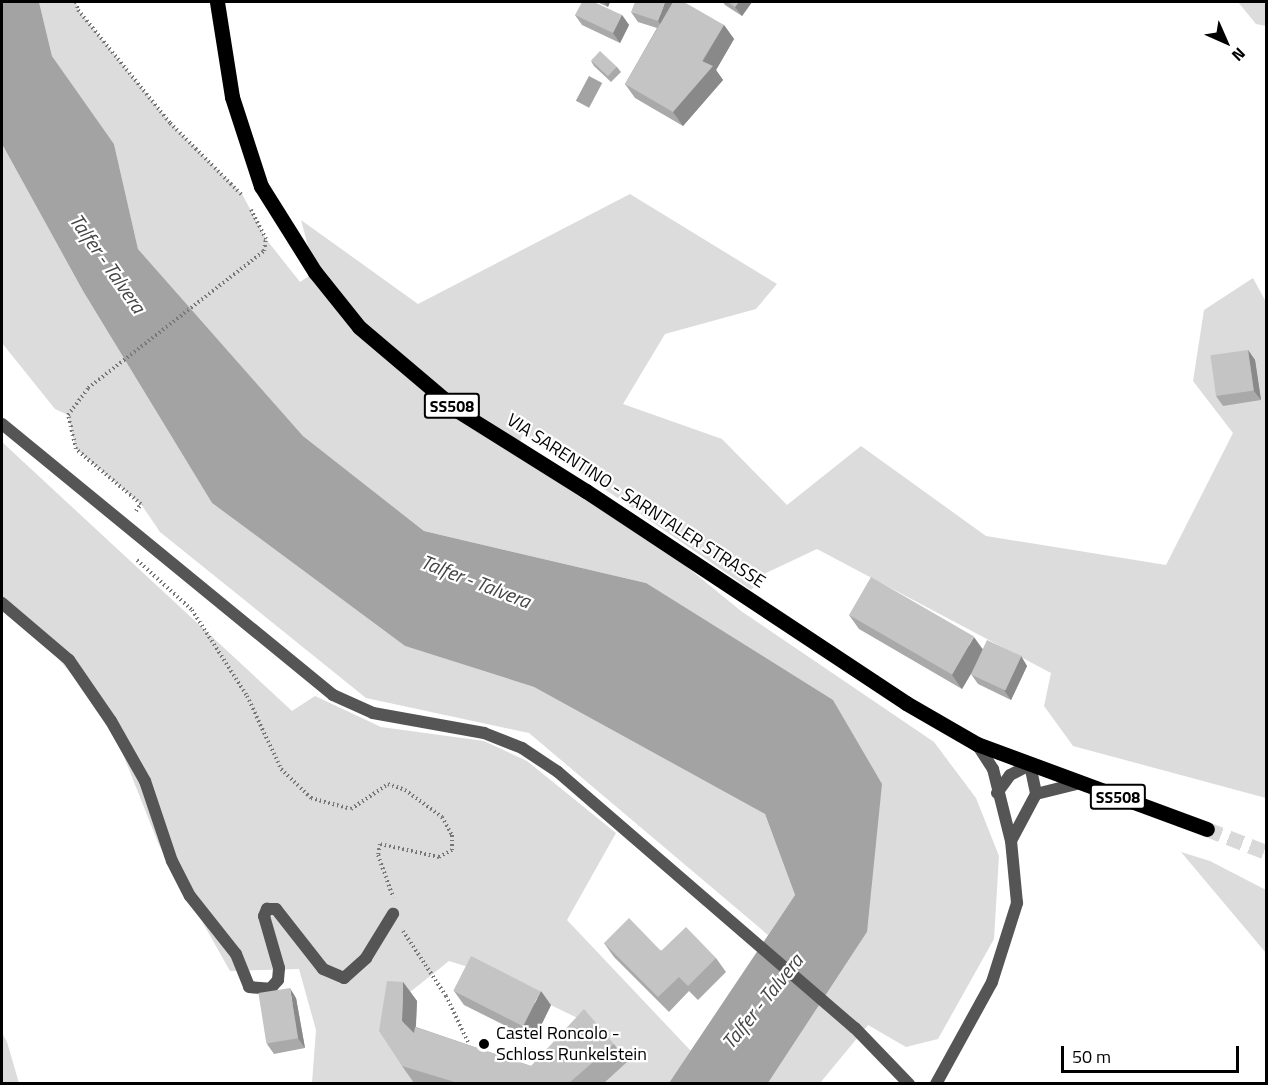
<!DOCTYPE html>
<style>
body{margin:0}
#map{position:relative;width:1268px;height:1085px;overflow:hidden;background:#fff;font-family:"Titillium Web",sans-serif}
div>[style]{position:absolute}
.green>*{inset:0;background:#dcdcdc}
.water>*{inset:0;background:#a3a3a3;transform-origin:0 0}
.primary-tunnel>*{height:15px;margin-top:-7.5px;transform-origin:0;background:repeating-linear-gradient(90deg,#d9d9d9 0 15px,transparent 0 23px)}
.path>*{height:4px;margin-top:-2px;transform-origin:0;background:repeating-linear-gradient(90deg,#777 0 1.5px,transparent 0 4.5px)}
.service>*{height:12px;margin:-6px;padding:0 6px;transform-origin:6px;border-radius:6px;background:#555}
.minor>*{height:12px;margin:-6px;padding:0 6px;transform-origin:6px;border-radius:6px;background:#555}
.primary>*{height:15px;margin:-7.5px;padding:0 7.5px;transform-origin:7.5px;border-radius:7.5px;background:#000}
.wall>*{inset:0;background:#a9a9a9}
.shaded-wall>*{inset:0;background:#898989}
.building>*{inset:0;background:#c4c4c4;transform-origin:0 0}
.dots>*{width:16px;height:16px;translate:-50% -50%;box-sizing:border-box;border:3px solid #fff;border-radius:50%}
span{translate:-50% -50%;white-space:nowrap;text-align:center;line-height:1.15;-webkit-text-stroke:4.5px #fff;paint-order:stroke}
.shield-label span{padding:2px 4px;background:#fff;border:2px solid;border-radius:4px;-webkit-text-stroke-width:0}
.shield-label{font-size:16px;color:#000;font-weight:700}
.street-label{font-size:18px;color:#000}
.poi-label{font-size:18px;color:#000}
.left{translate:0 -50%;text-align:left}
.water-label{font-size:20px;color:#444;font-style:italic}
.frame{position:absolute;inset:0;border:3px solid #000;pointer-events:none}
.north{position:absolute;left:1196px;top:12px;width:60px;height:60px;-webkit-text-stroke:4px #fff;paint-order:stroke;rotate:135deg;font-size:16px;font-weight:700;line-height:24px;text-align:center;color:#000}
.north::after{content:'';display:block;margin:auto;width:21px;height:27px;background:#000;clip-path:polygon(50% 0,100% 100%,50% 72%,0 100%)}
.scale{position:absolute;left:1061px;top:1046px;width:178px;height:27px;box-sizing:border-box;border:3px solid #000;border-top:0;padding-left:8px;font-size:18px;line-height:21px;white-space:nowrap;color:#000;-webkit-text-stroke:4px #fff;paint-order:stroke}
</style>
<div id="map">
<div class="green">
<div style="clip-path:polygon(39px 2px,76px 2px,78px 10px,170px 123px,242px 194px,266px 239px,300px 282px,315px 272px,301px 220px,418px 304px,630px 194px,777px 284px,756px 309px,665px 334px,623px 404px,722px 439px,787px 505px,861px 446px,986px 536px,1166px 565px,1233px 433px,1193px 381px,1204px 310px,1253px 278px,1266px 302px,1266px 798px,1073px 746px,1044px 706px,1051px 673px,817px 549px,766px 573px,751px 590px,523px 433px,518px 448px,632px 522px,741px 611px,934px 742px,976px 798px,999px 856px,994px 939px,938px 1039px,906px 1047px,868px 1025px,820px 1083px,768px 1083px,867px 932px,646px 583px,424px 531px,303px 436px,138px 249px,114px 144px,52px 56px)"></div>
<div style="clip-path:polygon(1238px 2px,1266px 2px,1266px 26px,1256px 24px)"></div>
<div style="clip-path:polygon(2px 144px,83px 291px,212px 503px,405px 646px,534px 687px,765px 814px,795px 895px,768px 935px,529px 733px,366px 698px,160px 532px,141px 504px,76px 449px,68px 415px,55px 409px,2px 343px)"></div>
<div style="clip-path:polygon(2px 442px,292px 711px,315px 696px,381px 727px,484px 741px,527px 761px,616px 833px,567px 920px,691px 1051px,669px 1083px,604px 1083px,598px 1028px,481px 971px,449px 961px,400px 1000px,414px 1083px,312px 1083px,316px 1030px,299px 969px,230px 971px,159px 845px,107px 714px,31px 628px,2px 603px)"></div>
<div style="clip-path:polygon(1181px 852px,1210px 861px,1266px 890px,1266px 953px)"></div>
<div style="clip-path:polygon(2px 1033px,7px 1042px,19px 1083px,2px 1083px)"></div>
</div>
<div class="water">
<div style="clip-path:polygon(2px 2px,39px 2px,52px 56px,114px 144px,138px 249px,303px 436px,424px 531px,646px 583px,833px 700px,882px 784px,867px 932px,768px 1083px,669px 1083px,795px 895px,765px 814px,534px 687px,405px 646px,212px 503px,83px 291px,2px 144px)"></div>
<div style="left:589px;top:76px;width:15px;height:28px;rotate:28deg"></div>
</div>
<div class="primary-tunnel">
<div style="left:1207px;top:829px;width:63px;rotate:21.3deg"></div>
</div>
<div class="path">
<div style="left:76px;top:2px;width:8px;rotate:76deg"></div>
<div style="left:78px;top:10px;width:146px;rotate:50.8deg"></div>
<div style="left:170px;top:123px;width:103px;rotate:45deg"></div>
<div style="left:136px;top:511px;width:9px;rotate:-54deg"></div>
<div style="left:141px;top:504px;width:85px;rotate:-139.8deg"></div>
<div style="left:76px;top:449px;width:35px;rotate:-103deg"></div>
<div style="left:68px;top:415px;width:34px;rotate:-53deg"></div>
<div style="left:88px;top:388px;width:223px;rotate:-37.9deg"></div>
<div style="left:264px;top:251px;width:12px;rotate:-81deg"></div>
<div style="left:266px;top:239px;width:33px;rotate:-117deg"></div>
<div style="left:137px;top:560px;width:74px;rotate:42.3deg"></div>
<div style="left:192px;top:610px;width:102px;rotate:57.4deg"></div>
<div style="left:247px;top:696px;width:81px;rotate:65deg"></div>
<div style="left:281px;top:769px;width:42px;rotate:44deg"></div>
<div style="left:311px;top:798px;width:41px;rotate:15.4deg"></div>
<div style="left:351px;top:809px;width:45px;rotate:-34deg"></div>
<div style="left:388px;top:784px;width:18px;rotate:19deg"></div>
<div style="left:405px;top:790px;width:46px;rotate:36.1deg"></div>
<div style="left:442px;top:817px;width:21px;rotate:61deg"></div>
<div style="left:452px;top:835px;width:15px;rotate:90deg"></div>
<div style="left:452px;top:850px;width:15px;rotate:152deg"></div>
<div style="left:439px;top:857px;width:60px;rotate:-167.6deg"></div>
<div style="left:380px;top:844px;width:11px;rotate:100deg"></div>
<div style="left:378px;top:855px;width:45px;rotate:70.3deg"></div>
<div style="left:403px;top:931px;width:78px;rotate:56.5deg"></div>
<div style="left:446px;top:996px;width:51px;rotate:64.4deg"></div>
</div>
<div class="service">
<div style="left:2px;top:603px;width:88px;rotate:40.4deg"></div>
<div style="left:69px;top:660px;width:74px;rotate:55.5deg"></div>
<div style="left:111px;top:721px;width:69px;rotate:60.5deg"></div>
<div style="left:145px;top:781px;width:84px;rotate:71.4deg"></div>
<div style="left:172px;top:861px;width:39px;rotate:63deg"></div>
<div style="left:190px;top:896px;width:74px;rotate:51.6deg"></div>
<div style="left:236px;top:954px;width:35px;rotate:68deg"></div>
<div style="left:249px;top:987px;width:21px;rotate:5deg"></div>
<div style="left:270px;top:989px;width:12px;rotate:-48deg"></div>
<div style="left:278px;top:980px;width:12px;rotate:-85deg"></div>
<div style="left:279px;top:968px;width:54px;rotate:-106.1deg"></div>
<div style="left:264px;top:916px;width:8px;rotate:-67deg"></div>
<div style="left:267px;top:909px;width:9px"></div>
<div style="left:276px;top:909px;width:76px;rotate:51.9deg"></div>
<div style="left:323px;top:969px;width:23px;rotate:23deg"></div>
<div style="left:344px;top:978px;width:30px;rotate:-42deg"></div>
<div style="left:366px;top:958px;width:52px;rotate:-58.5deg"></div>
</div>
<div class="minor">
<div style="left:2px;top:424px;width:428px;rotate:39.3deg"></div>
<div style="left:333px;top:695px;width:44px;rotate:24.2deg"></div>
<div style="left:373px;top:713px;width:113px;rotate:10.2deg"></div>
<div style="left:484px;top:733px;width:41px;rotate:21.5deg"></div>
<div style="left:522px;top:748px;width:43px;rotate:33.7deg"></div>
<div style="left:558px;top:772px;width:392px;rotate:40.8deg"></div>
<div style="left:855px;top:1028px;width:78px;rotate:46deg"></div>
<div style="left:997px;top:793px;width:22px;rotate:-54deg"></div>
<div style="left:1010px;top:775px;width:22px;rotate:-27deg"></div>
<div style="left:1030px;top:765px;width:30px;rotate:78deg"></div>
<div style="left:1036px;top:794px;width:53px;rotate:118deg"></div>
<div style="left:1036px;top:794px;width:45px;rotate:-14deg"></div>
<div style="left:936px;top:1084px;width:116px;rotate:-61.2deg"></div>
<div style="left:992px;top:982px;width:83px;rotate:-72.4deg"></div>
<div style="left:1017px;top:903px;width:62px;rotate:-95.5deg"></div>
<div style="left:1011px;top:841px;width:74px;rotate:-104deg"></div>
<div style="left:993px;top:769px;width:30px;rotate:-123deg"></div>
</div>
<div class="primary">
<div style="left:217px;top:2px;width:96px;rotate:81deg"></div>
<div style="left:232px;top:97px;width:94px;rotate:72deg"></div>
<div style="left:261px;top:186px;width:102px;rotate:57.9deg"></div>
<div style="left:315px;top:272px;width:70px;rotate:51.3deg"></div>
<div style="left:359px;top:327px;width:130px;rotate:40.3deg"></div>
<div style="left:458px;top:411px;width:151px;rotate:32deg"></div>
<div style="left:586px;top:491px;width:384px;rotate:33.5deg"></div>
<div style="left:906px;top:703px;width:82px;rotate:30deg"></div>
<div style="left:977px;top:744px;width:245px;rotate:20.3deg"></div>
</div>
<div class="wall">
<div style="clip-path:polygon(597px 2px,610px 2px,608px 7px)"></div>
<div style="clip-path:polygon(723px 2px,752px 2px,742px 16px,725px 5px)"></div>
<div style="clip-path:polygon(631px 12px,724px 25px,734px 39px,716px 70px,723px 80px,683px 126px,635px 98px,625px 84px,657px 28px,638px 22px)"></div>
<div style="clip-path:polygon(575px 15px,622px 15px,629px 25px,620px 43px,582px 25px)"></div>
<div style="clip-path:polygon(591px 61px,617px 67px,621px 72px,611px 82px,594px 66px)"></div>
<div style="clip-path:polygon(1248px 350px,1255px 360px,1261px 400px,1223px 406px,1216px 396px)"></div>
<div style="clip-path:polygon(849px 615px,983px 649px,1021px 656px,1027px 666px,1011px 700px,978px 684px,971px 674px,962px 689px,859px 629px)"></div>
<div style="clip-path:polygon(604px 943px,716px 958px,726px 972px,698px 1000px,689px 991px,669px 1012px,614px 957px)"></div>
<div style="clip-path:polygon(403px 982px,417px 1001px,416px 1027px,531px 1066px,614px 1044px,627px 1062px,604px 1083px,414px 1083px,402px 1066px)"></div>
<div style="clip-path:polygon(454px 991px,551px 1005px,534px 1040px,464px 1005px)"></div>
<div style="clip-path:polygon(296px 998px,305px 1048px,274px 1054px,267px 1044px)"></div>
</div>
<div class="shaded-wall">
<div style="clip-path:polygon(604px 2px,610px 2px,608px 7px)"></div>
<div style="clip-path:polygon(665px 2px,675px 2px,665px 31px,658px 21px)"></div>
<div style="clip-path:polygon(739px 2px,752px 2px,742px 16px,735px 7px)"></div>
<div style="clip-path:polygon(622px 15px,629px 25px,620px 43px,613px 33px)"></div>
<div style="clip-path:polygon(724px 25px,734px 39px,716px 70px,723px 80px,683px 126px,673px 112px)"></div>
<div style="clip-path:polygon(1248px 350px,1255px 360px,1261px 400px,1254px 391px)"></div>
<div style="clip-path:polygon(974px 637px,984px 651px,962px 689px,952px 675px)"></div>
<div style="clip-path:polygon(1021px 656px,1027px 666px,1011px 700px,1004px 690px)"></div>
<div style="clip-path:polygon(403px 982px,417px 1001px,415px 1040px,402px 1021px)"></div>
<div style="clip-path:polygon(290px 988px,296px 998px,305px 1048px,298px 1038px)"></div>
<div style="clip-path:polygon(541px 991px,551px 1005px,534px 1040px,524px 1025px)"></div>
</div>
<div class="building">
<div style="clip-path:polygon(582px 2px,594px 2px,622px 15px,613px 33px,575px 15px)"></div>
<div style="clip-path:polygon(635px 2px,665px 2px,658px 21px,631px 12px)"></div>
<div style="clip-path:polygon(673px 2px,684px 2px,724px 25px,702px 61px,713px 66px,673px 112px,625px 84px)"></div>
<div style="clip-path:polygon(728px 2px,739px 2px,735px 7px)"></div>
<div style="left:600px;top:51px;width:23px;height:13px;rotate:43deg"></div>
<div style="left:1248px;top:350px;width:41px;height:38px;rotate:82deg"></div>
<div style="left:871px;top:577px;width:119px;height:44px;rotate:30deg"></div>
<div style="left:987px;top:640px;width:38px;height:38px;rotate:25deg"></div>
<div style="clip-path:polygon(629px 918px,661px 951px,686px 927px,716px 958px,688px 986px,679px 977px,658px 997px,604px 943px)"></div>
<div style="left:471px;top:956px;width:78px;height:39px;rotate:27deg"></div>
<div style="clip-path:polygon(387px 981px,403px 982px,402px 1021px,414px 1033px,415px 1027px,531px 1066px,584px 1009px,614px 1044px,569px 1083px,458px 1083px,402px 1066px,379px 1031px)"></div>
<div style="left:290px;top:988px;width:51px;height:32px;rotate:81deg"></div>
</div>
<div class="dots">
<div style="left:484px;top:1044px;background:#000"></div>
</div>
<div class="shield-label">
<span style="left:452px;top:406px">SS508</span>
<span style="left:1118px;top:797px">SS508</span>
</div>
<div class="street-label">
<span style="left:636px;top:501px;rotate:33deg">VIA SARENTINO - SARNTALER STRASSE</span>
</div>
<div class="poi-label">
<span class="left" style="left:496px;top:1044px">Castel Roncolo -<br>Schloss Runkelstein</span>
</div>
<div class="water-label">
<span style="left:108px;top:263px;rotate:55deg">Talfer - Talvera</span>
<span style="left:476px;top:581px;rotate:21deg">Talfer - Talvera</span>
<span style="left:762px;top:1001px;rotate:-51deg">Talfer - Talvera</span>
</div>
<div class="frame"></div>
<div class="north">N</div>
<div class="scale">50 m</div>
</div>
